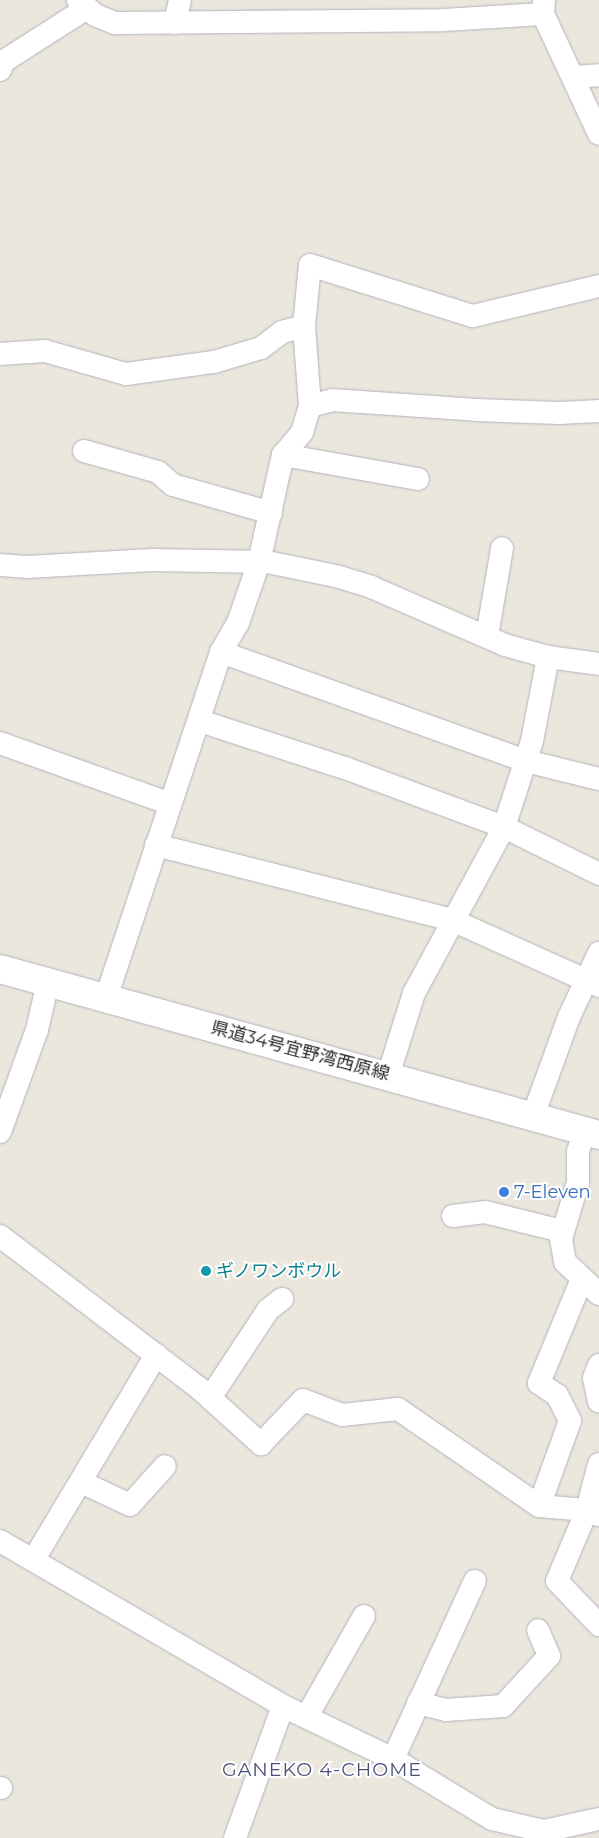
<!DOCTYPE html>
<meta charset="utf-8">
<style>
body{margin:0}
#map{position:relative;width:599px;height:1838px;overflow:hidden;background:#ece7dd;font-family:Montserrat,"Noto Sans JP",sans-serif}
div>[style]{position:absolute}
.roads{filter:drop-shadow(0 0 1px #b1b3be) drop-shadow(0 0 1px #b1b3be)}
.street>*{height:22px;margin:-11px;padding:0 11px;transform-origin:11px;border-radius:11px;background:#fff}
.secondary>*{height:28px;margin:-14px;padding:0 14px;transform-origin:14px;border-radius:14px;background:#fff}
.dots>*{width:14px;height:14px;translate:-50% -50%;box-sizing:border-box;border:2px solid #fff;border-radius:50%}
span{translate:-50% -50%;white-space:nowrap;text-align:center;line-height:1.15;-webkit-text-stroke:4px #fff;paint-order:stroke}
.street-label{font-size:18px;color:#2b2b2b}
.shop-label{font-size:18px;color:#366cbe}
.left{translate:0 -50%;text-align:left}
.culture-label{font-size:18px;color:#0d838f}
.neighbourhood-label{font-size:19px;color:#4c517a;letter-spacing:1px}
</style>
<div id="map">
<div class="roads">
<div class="street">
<div style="left:78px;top:0;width:23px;rotate:41deg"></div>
<div style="left:95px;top:15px;width:22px;rotate:22deg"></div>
<div style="left:115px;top:23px;width:329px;rotate:-0.5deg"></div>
<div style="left:444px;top:20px;width:99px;rotate:-3.5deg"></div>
<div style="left:544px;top:1px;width:13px;rotate:94deg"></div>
<div style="left:543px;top:14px;width:132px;rotate:65deg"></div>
<div style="left:175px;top:23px;width:24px;rotate:-78deg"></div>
<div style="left:0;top:70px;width:10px;rotate:-66deg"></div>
<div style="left:4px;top:61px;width:98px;rotate:-32.6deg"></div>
<div style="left:573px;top:77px;width:26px;rotate:-4deg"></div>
<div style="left:0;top:354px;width:45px;rotate:-3.8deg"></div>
<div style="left:45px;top:351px;width:84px;rotate:15.9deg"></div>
<div style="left:126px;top:374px;width:89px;rotate:-7.8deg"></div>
<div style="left:214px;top:362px;width:49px;rotate:-16.6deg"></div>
<div style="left:261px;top:348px;width:26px;rotate:-37deg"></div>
<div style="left:282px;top:332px;width:23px;rotate:-15deg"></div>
<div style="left:310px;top:406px;width:80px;rotate:-94.3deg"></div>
<div style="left:304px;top:326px;width:61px;rotate:-84.4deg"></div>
<div style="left:310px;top:265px;width:171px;rotate:17.4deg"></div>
<div style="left:473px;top:316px;width:130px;rotate:-13.4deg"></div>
<div style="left:84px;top:451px;width:77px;rotate:15.8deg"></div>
<div style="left:158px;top:472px;width:20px;rotate:41deg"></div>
<div style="left:173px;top:485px;width:102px;rotate:15.9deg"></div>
<div style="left:283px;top:455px;width:137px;rotate:10.1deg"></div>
<div style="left:0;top:565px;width:27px;rotate:4deg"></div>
<div style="left:27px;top:567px;width:125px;rotate:-3.2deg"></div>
<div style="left:152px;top:560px;width:115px;rotate:1deg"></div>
<div style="left:267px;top:562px;width:70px;rotate:11.5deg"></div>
<div style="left:336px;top:576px;width:37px;rotate:17deg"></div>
<div style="left:371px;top:587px;width:146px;rotate:23.4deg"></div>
<div style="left:505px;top:645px;width:45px;rotate:15.6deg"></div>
<div style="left:548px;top:657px;width:51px;rotate:7.8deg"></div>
<div style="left:487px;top:636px;width:89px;rotate:-80.3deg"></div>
<div style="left:221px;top:652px;width:324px;rotate:19.7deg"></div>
<div style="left:526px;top:761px;width:75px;rotate:13.9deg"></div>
<div style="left:200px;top:721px;width:152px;rotate:18deg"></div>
<div style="left:345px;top:768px;width:170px;rotate:20.4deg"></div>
<div style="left:504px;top:827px;width:106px;rotate:26.3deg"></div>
<div style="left:0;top:743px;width:181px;rotate:19.7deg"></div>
<div style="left:156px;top:845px;width:305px;rotate:14.2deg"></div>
<div style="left:452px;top:920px;width:161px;rotate:24.2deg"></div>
<div style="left:106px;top:998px;width:365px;rotate:-71.6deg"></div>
<div style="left:221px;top:652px;width:34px;rotate:-60deg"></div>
<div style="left:238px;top:623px;width:65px;rotate:-71deg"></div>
<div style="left:259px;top:562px;width:110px;rotate:-77.4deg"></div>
<div style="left:283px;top:455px;width:30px;rotate:-50deg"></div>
<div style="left:302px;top:432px;width:27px;rotate:-73deg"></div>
<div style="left:310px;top:406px;width:23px;rotate:-15deg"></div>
<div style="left:332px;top:400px;width:145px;rotate:3.9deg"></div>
<div style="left:477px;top:410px;width:82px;rotate:2.1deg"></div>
<div style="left:559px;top:413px;width:40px;rotate:-2.9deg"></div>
<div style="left:388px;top:1076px;width:87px;rotate:-72.6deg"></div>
<div style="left:414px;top:993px;width:189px;rotate:-61.5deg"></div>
<div style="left:504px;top:827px;width:90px;rotate:-72deg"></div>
<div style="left:532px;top:741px;width:86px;rotate:-79.2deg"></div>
<div style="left:533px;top:1116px;width:105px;rotate:-70deg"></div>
<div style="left:569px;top:1017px;width:71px;rotate:-64.9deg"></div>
<div style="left:584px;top:1131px;width:22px;rotate:106deg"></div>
<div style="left:578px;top:1152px;width:30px;rotate:90deg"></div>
<div style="left:578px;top:1182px;width:59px;rotate:106.6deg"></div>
<div style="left:561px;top:1239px;width:23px;rotate:80deg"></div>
<div style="left:565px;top:1262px;width:47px;rotate:43.3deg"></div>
<div style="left:0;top:1132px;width:109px;rotate:-70.1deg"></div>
<div style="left:37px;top:1030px;width:49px;rotate:-77.1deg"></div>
<div style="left:453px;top:1216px;width:32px;rotate:-7deg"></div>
<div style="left:485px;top:1212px;width:79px;rotate:13.9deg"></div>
<div style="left:0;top:1236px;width:250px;rotate:37.4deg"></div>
<div style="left:199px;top:1388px;width:84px;rotate:42.1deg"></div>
<div style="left:261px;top:1444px;width:61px;rotate:-46.3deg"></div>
<div style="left:303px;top:1400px;width:42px;rotate:21deg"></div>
<div style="left:342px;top:1415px;width:56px;rotate:-6.1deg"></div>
<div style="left:398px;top:1409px;width:171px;rotate:34.5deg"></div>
<div style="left:582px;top:1279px;width:113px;rotate:112.5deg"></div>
<div style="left:539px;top:1383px;width:22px;rotate:34deg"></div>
<div style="left:557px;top:1395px;width:29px;rotate:63deg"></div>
<div style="left:570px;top:1421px;width:90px;rotate:110deg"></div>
<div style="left:539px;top:1506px;width:48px;rotate:4.8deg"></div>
<div style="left:587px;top:1510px;width:13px;rotate:23deg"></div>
<div style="left:599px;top:1365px;width:14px;rotate:111deg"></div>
<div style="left:594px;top:1378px;width:24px;rotate:78deg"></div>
<div style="left:210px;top:1398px;width:105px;rotate:-56.6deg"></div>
<div style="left:268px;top:1310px;width:18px;rotate:-38deg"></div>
<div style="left:599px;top:1464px;width:48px;rotate:104.6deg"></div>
<div style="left:587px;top:1510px;width:77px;rotate:112.9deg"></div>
<div style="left:557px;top:1581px;width:61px;rotate:46.3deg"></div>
<div style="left:81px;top:1482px;width:54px;rotate:25.1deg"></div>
<div style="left:130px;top:1505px;width:52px;rotate:-48.1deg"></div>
<div style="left:0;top:1541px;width:328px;rotate:30.2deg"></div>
<div style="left:283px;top:1706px;width:122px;rotate:25.7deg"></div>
<div style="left:393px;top:1759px;width:116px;rotate:31.2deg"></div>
<div style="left:492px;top:1819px;width:53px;rotate:13deg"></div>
<div style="left:544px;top:1831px;width:56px;rotate:-12.3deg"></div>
<div style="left:34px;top:1559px;width:238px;rotate:-59.1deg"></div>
<div style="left:418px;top:1703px;width:29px;rotate:14deg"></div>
<div style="left:446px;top:1710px;width:57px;rotate:-4deg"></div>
<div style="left:503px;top:1706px;width:68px;rotate:-47.4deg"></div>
<div style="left:549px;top:1656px;width:28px;rotate:-113deg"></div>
<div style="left:307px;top:1716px;width:115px;rotate:-60.3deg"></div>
<div style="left:393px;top:1759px;width:196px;rotate:-65.3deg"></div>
<div style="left:0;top:1788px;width:1px"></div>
<div style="left:235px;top:1838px;width:140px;rotate:-70deg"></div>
</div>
<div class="secondary">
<div style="left:0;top:969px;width:622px;rotate:15.49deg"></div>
</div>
</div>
<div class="dots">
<div style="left:504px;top:1192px;background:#3f7fe0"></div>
<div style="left:206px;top:1271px;background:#0f9aa8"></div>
</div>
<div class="street-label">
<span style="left:300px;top:1051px;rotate:15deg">県道34号宜野湾西原線</span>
</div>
<div class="shop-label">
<span class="left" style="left:514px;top:1192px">7-Eleven</span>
</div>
<div class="culture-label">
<span class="left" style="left:216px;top:1271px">ギノワンボウル</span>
</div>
<div class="neighbourhood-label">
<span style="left:322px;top:1770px">GANEKO 4-CHOME</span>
</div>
</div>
